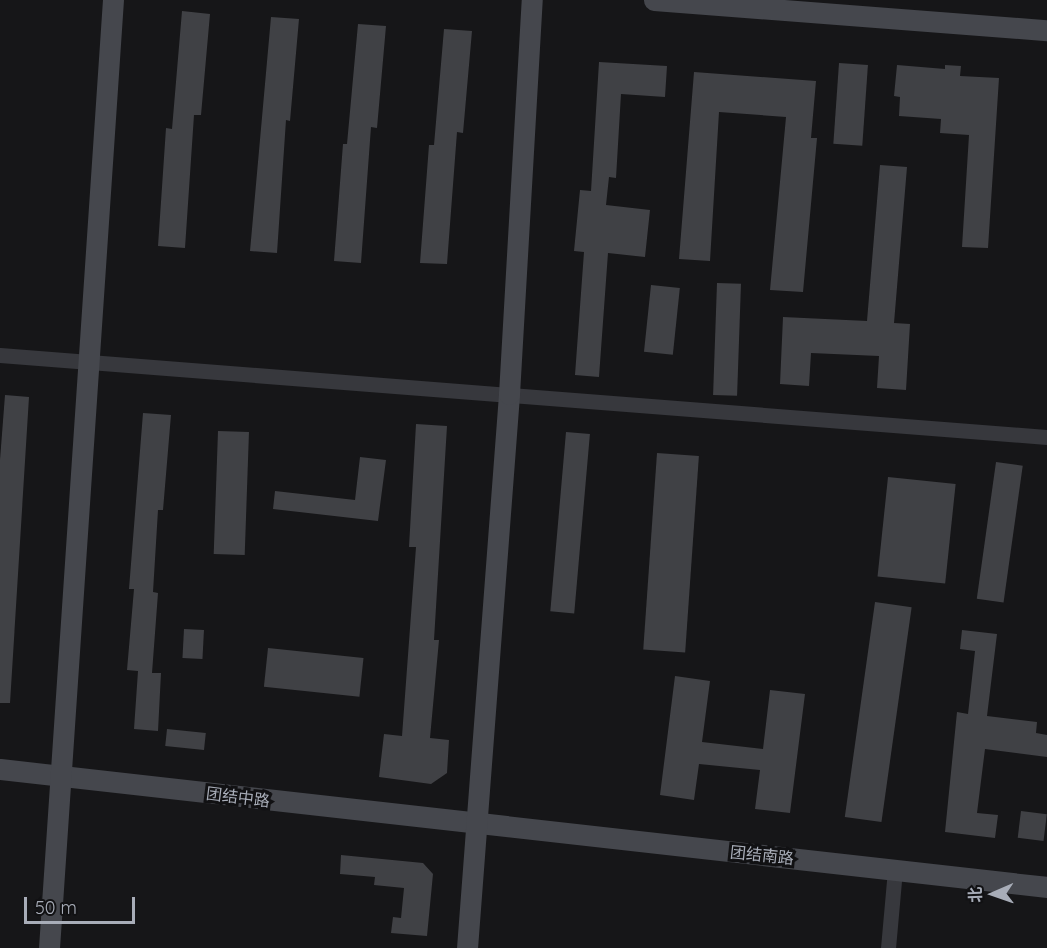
<!DOCTYPE html>
<meta charset="utf-8">
<style>
body{margin:0}
#map{position:relative;width:1047px;height:948px;overflow:hidden;background:#161618;font-family:Quicksand,"Noto Sans SC",sans-serif}
div>[style]{position:absolute}
.building>*{inset:0;background:#404145;transform-origin:0 0}
.street>*{height:15px;margin:-7.5px;padding:0 7.5px;transform-origin:7.5px;border-radius:7.5px;background:#37383d}
.secondary>*{height:21px;margin:-10.5px;padding:0 10.5px;transform-origin:10.5px;border-radius:10.5px;background:#45474d}
span{translate:-50% -50%;white-space:nowrap;text-align:center;line-height:1.15;-webkit-text-stroke:6px #111113;paint-order:stroke}
.street-label{font-size:16px;color:#a8adb8}
.north{position:absolute;left:963px;top:864px;width:60px;height:60px;-webkit-text-stroke:4px #111113;paint-order:stroke;rotate:268deg;font-size:16px;font-weight:700;line-height:24px;text-align:center;color:#a8adb8}
.north::after{content:'';display:block;margin:auto;width:21px;height:27px;background:#a8adb8;clip-path:polygon(50% 0,100% 100%,50% 72%,0 100%)}
.scale{position:absolute;left:24px;top:897px;width:111px;height:27px;box-sizing:border-box;border:3px solid #a8adb8;border-top:0;padding-left:8px;font-size:18px;line-height:21px;white-space:nowrap;color:#a8adb8;-webkit-text-stroke:4px #111113;paint-order:stroke}
</style>
<div id="map">
<div class="building">
<div style="clip-path:polygon(182px 11px,210px 14px,201px 115px,194px 115px,185px 248px,158px 246px,166px 128px,172px 129px)"></div>
<div style="clip-path:polygon(271px 17px,299px 19px,290px 121px,286px 120px,277px 253px,250px 251px)"></div>
<div style="clip-path:polygon(358px 24px,386px 26px,377px 128px,371px 127px,361px 263px,334px 261px,343px 144px,347px 144px)"></div>
<div style="clip-path:polygon(444px 29px,472px 31px,463px 133px,457px 132px,447px 264px,420px 263px,429px 145px,434px 145px)"></div>
<div style="clip-path:polygon(599px 62px,667px 66px,665px 97px,621px 94px,616px 178px,609px 177px,606px 205px,650px 210px,645px 257px,608px 253px,599px 377px,575px 375px,584px 252px,574px 251px,580px 190px,591px 191px)"></div>
<div style="left:839px;top:63px;width:29px;height:81px;rotate:4deg"></div>
<div style="clip-path:polygon(897px 65px,945px 69px,945px 65px,961px 66px,960px 76px,999px 78px,988px 248px,962px 247px,969px 135px,940px 133px,941px 119px,899px 116px,900px 97px,894px 96px)"></div>
<div style="clip-path:polygon(694px 72px,816px 81px,811px 138px,817px 138px,803px 292px,770px 290px,786px 117px,719px 112px,710px 261px,679px 259px)"></div>
<div style="clip-path:polygon(880px 165px,907px 167px,894px 323px,910px 324px,906px 390px,877px 388px,879px 356px,811px 353px,809px 386px,780px 384px,783px 317px,867px 321px)"></div>
<div style="left:717px;top:283px;width:24px;height:112px;rotate:2deg"></div>
<div style="left:651px;top:285px;width:29px;height:67px;rotate:6deg"></div>
<div style="clip-path:polygon(5px 395px,29px 397px,10px 703px,0 703px,0 460px)"></div>
<div style="clip-path:polygon(143px 413px,171px 415px,163px 510px,158px 510px,153px 592px,158px 593px,152px 673px,161px 673px,158px 731px,134px 729px,138px 671px,127px 670px,134px 589px,129px 589px)"></div>
<div style="clip-path:polygon(416px 424px,447px 426px,434px 640px,439px 640px,430px 738px,449px 740px,447px 773px,431px 784px,379px 777px,384px 734px,402px 736px,416px 547px,409px 547px)"></div>
<div style="left:218px;top:431px;width:31px;height:123px;rotate:2deg"></div>
<div style="left:566px;top:432px;width:24px;height:180px;rotate:5deg"></div>
<div style="left:657px;top:453px;width:42px;height:197px;rotate:4deg"></div>
<div style="clip-path:polygon(360px 457px,386px 460px,378px 521px,273px 509px,275px 491px,355px 500px)"></div>
<div style="left:996px;top:462px;width:27px;height:138px;rotate:8deg"></div>
<div style="left:888px;top:477px;width:68px;height:100px;rotate:6deg"></div>
<div style="left:875px;top:602px;width:37px;height:217px;rotate:8deg"></div>
<div style="left:184px;top:629px;width:20px;height:29px;rotate:3deg"></div>
<div style="clip-path:polygon(962px 630px,997px 634px,987px 716px,1037px 722px,1036px 733px,1047px 735px,1047px 757px,985px 749px,977px 813px,998px 815px,995px 838px,945px 832px,957px 712px,968px 714px,975px 651px,960px 649px)"></div>
<div style="left:268px;top:648px;width:96px;height:39px;rotate:6deg"></div>
<div style="clip-path:polygon(675px 676px,710px 681px,702px 742px,763px 749px,770px 690px,805px 694px,790px 813px,755px 809px,760px 770px,699px 764px,694px 800px,660px 795px)"></div>
<div style="left:167px;top:729px;width:39px;height:17px;rotate:6deg"></div>
<div style="left:1021px;top:811px;width:26px;height:27px;rotate:7deg"></div>
<div style="clip-path:polygon(341px 855px,423px 863px,433px 874px,427px 936px,391px 933px,393px 917px,401px 918px,404px 888px,374px 885px,375px 877px,340px 874px)"></div>
</div>
<div class="street">
<div style="left:0;top:355px;width:1050px;rotate:4.48deg"></div>
<div style="left:888px;top:948px;width:79px;rotate:-84.9deg"></div>
</div>
<div class="secondary">
<div style="left:654px;top:0;width:394px;rotate:4.4deg"></div>
<div style="left:0;top:769px;width:1054px;rotate:6.43deg"></div>
<div style="left:49px;top:948px;width:950px;rotate:-86.14deg"></div>
<div style="left:467px;top:948px;width:556px;rotate:-85.66deg"></div>
<div style="left:509px;top:394px;width:395px;rotate:-86.7deg"></div>
</div>
<div class="street-label">
<span style="left:238px;top:797px;rotate:7deg">团结中路</span>
<span style="left:762px;top:855px;rotate:6deg">团结南路</span>
</div>
<div class="north">北</div>
<div class="scale">50 m</div>
</div>
